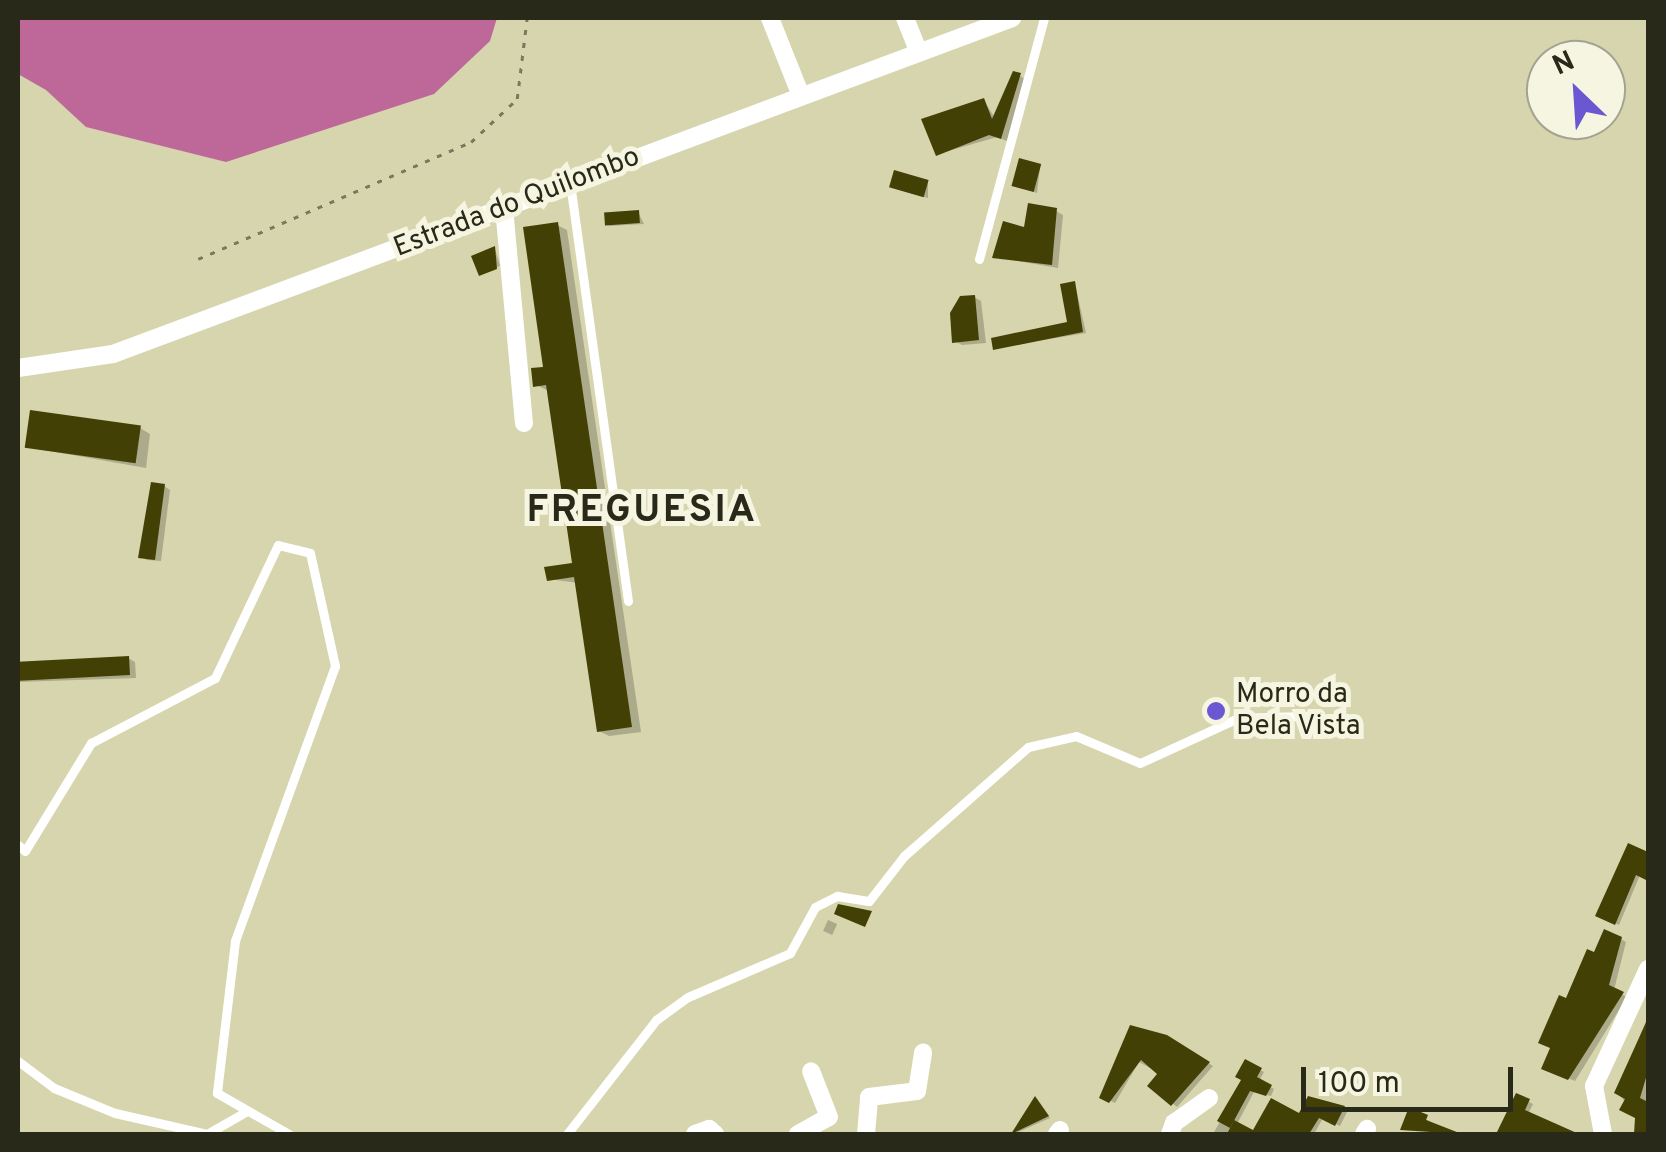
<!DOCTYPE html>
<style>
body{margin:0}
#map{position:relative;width:1666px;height:1152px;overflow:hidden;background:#d6d5ad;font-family:Overpass,sans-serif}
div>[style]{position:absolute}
.water>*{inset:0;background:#bd6898}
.shadow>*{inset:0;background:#0003;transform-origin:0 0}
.building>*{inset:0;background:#434006;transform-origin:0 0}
.path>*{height:2.5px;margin-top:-1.25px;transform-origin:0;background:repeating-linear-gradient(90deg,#79795d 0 5px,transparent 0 13px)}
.lane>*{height:9px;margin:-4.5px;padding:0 4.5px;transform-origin:4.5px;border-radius:4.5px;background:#fff}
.street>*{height:18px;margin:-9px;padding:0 9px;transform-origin:9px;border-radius:9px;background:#fff}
.dots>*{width:28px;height:28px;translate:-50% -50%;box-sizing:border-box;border:5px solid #f5f5e1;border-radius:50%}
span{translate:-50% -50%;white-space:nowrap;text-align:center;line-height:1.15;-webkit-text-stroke:10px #f5f5e1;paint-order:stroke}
.street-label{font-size:28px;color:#292919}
.poi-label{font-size:28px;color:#292919}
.left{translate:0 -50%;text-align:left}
.district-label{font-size:38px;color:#292919;font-weight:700;letter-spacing:2.5px}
.frame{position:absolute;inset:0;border:20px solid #292919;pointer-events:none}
.north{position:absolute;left:1526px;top:40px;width:100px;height:100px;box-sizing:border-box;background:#f5f5e1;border:2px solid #a3a391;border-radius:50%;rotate:335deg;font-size:28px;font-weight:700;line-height:40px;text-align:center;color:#292919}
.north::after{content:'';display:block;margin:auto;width:35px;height:45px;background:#6b57d1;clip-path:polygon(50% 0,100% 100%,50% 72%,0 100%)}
.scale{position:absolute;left:1301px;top:1067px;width:212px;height:45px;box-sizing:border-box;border:5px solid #292919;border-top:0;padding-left:12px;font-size:30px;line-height:35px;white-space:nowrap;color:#292919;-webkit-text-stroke:8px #f5f5e1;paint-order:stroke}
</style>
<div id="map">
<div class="water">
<div style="clip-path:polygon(18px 18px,497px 18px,490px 41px,434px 94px,226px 162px,86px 127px,46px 90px,18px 74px)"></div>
</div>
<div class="shadow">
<div style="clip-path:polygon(1020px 76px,1025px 79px,1007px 141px,997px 137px,938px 154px,984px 101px,995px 118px)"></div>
<div style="clip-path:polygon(1040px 167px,1037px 193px,1018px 187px)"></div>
<div style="clip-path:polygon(928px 182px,928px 198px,896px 189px)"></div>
<div style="clip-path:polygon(1056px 211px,1063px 215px,1058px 268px,995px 257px)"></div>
<div style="clip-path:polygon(638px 212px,644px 224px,608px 226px)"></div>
<div style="clip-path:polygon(557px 225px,567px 230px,641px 732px,609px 736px,599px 731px,578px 583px,549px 579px,575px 565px,549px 391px,536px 385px,546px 369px)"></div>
<div style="clip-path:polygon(495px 249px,500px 266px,481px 272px)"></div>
<div style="clip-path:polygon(1075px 284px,1086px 333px,995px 348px,1070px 324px)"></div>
<div style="clip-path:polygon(974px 297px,981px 301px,986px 343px,962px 345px,955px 341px)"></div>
<div style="clip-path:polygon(140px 428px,150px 434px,146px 468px,27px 447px)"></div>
<div style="clip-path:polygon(164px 486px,170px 490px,161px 561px,147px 560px,141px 557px)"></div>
<div style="clip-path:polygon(128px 658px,135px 662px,136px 678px,18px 682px,18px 666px)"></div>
<div style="clip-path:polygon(1630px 846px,1648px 854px,1648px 874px,1640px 875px,1619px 925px,1598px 915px)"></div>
<div style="left:828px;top:920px;width:10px;height:12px;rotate:24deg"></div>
<div style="clip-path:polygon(1621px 939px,1626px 942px,1614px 990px,1627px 997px,1575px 1081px,1550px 1071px,1567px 1001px)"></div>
<div style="clip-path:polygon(1648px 1016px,1648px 1134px,1635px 1134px,1637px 1117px,1617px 1092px)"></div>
<div style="clip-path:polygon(1132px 1028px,1166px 1037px,1213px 1066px,1177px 1107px,1151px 1085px,1161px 1074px,1139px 1062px,1115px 1103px,1102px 1097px)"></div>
<div style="clip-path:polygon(1246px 1063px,1264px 1072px,1259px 1081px,1274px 1089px,1271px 1096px,1254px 1092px,1237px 1124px,1254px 1133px,1300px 1117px,1309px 1099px,1348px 1110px,1340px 1126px,1323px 1118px,1314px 1134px,1213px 1134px,1244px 1079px)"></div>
<div style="clip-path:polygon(1517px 1096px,1533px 1104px,1528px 1114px,1564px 1134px,1520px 1129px,1498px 1134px)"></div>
<div style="clip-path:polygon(1036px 1099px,1050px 1118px,1014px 1134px)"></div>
<div style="clip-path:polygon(1410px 1110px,1452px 1134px,1408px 1127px)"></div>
</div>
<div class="building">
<div style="clip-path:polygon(1013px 71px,1021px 73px,1001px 139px,989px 135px,936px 156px,921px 119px,984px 98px,992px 119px)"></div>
<div style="left:1019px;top:158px;width:23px;height:29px;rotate:15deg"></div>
<div style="left:894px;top:170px;width:36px;height:18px;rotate:16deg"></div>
<div style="clip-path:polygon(1028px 203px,1057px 208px,1052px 265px,992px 258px,1003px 221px,1024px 227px)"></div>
<div style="left:639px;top:210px;width:13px;height:35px;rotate:86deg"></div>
<div style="clip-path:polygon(558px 222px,632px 727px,597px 732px,574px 577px,547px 581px,544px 567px,572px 563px,546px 385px,533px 387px,531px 368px,543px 367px,523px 227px)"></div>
<div style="clip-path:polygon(495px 246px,497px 269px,479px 276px,471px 256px)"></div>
<div style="clip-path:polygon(1075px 281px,1083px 332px,993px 350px,991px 338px,1067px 322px,1060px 284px)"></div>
<div style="clip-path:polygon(975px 295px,979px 340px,952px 343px,950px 313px,960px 296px)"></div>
<div style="left:30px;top:410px;width:112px;height:38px;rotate:8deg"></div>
<div style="clip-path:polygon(151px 482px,165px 484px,155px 560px,138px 558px)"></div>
<div style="left:129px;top:656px;width:19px;height:111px;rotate:87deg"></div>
<div style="clip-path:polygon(1628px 843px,1648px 852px,1648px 881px,1636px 875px,1615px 925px,1595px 916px)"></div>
<div style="clip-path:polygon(838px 904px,872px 911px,865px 927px,834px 914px)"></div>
<div style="clip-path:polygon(1604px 929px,1622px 937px,1609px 985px,1624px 992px,1568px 1080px,1541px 1069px,1550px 1048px,1538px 1043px,1559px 995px,1566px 998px,1587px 949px,1594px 952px)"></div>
<div style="clip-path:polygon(1648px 1018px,1648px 1071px,1640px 1098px,1648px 1102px,1648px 1134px,1634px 1134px,1635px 1118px,1619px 1110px,1625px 1099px,1614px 1093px)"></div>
<div style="clip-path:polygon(1130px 1025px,1167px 1035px,1210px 1062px,1171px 1106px,1147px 1086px,1157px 1074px,1141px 1060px,1109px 1103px,1099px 1098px)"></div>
<div style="clip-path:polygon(1245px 1059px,1262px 1068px,1257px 1077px,1272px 1085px,1266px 1096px,1250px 1091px,1230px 1128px,1217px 1121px,1241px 1080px,1235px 1077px)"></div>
<div style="clip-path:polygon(1516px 1093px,1530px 1099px,1525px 1110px,1579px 1134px,1496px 1134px)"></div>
<div style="clip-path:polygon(1035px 1096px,1049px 1116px,1011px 1134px)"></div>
<div style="clip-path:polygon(1308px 1096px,1345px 1106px,1335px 1126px,1319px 1118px,1309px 1134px,1227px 1134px,1234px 1120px,1253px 1130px,1271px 1098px,1299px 1113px)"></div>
<div style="clip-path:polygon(1409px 1107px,1428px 1115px,1426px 1120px,1462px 1134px,1400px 1130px)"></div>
</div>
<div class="path">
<div style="left:198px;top:259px;width:297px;rotate:-23.2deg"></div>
<div style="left:471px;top:142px;width:63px;rotate:-43.1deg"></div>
<div style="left:517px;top:99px;width:82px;rotate:-83deg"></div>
</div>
<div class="lane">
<div style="left:570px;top:183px;width:422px;rotate:82.1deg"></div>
<div style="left:979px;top:259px;width:250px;rotate:-74.9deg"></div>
<div style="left:18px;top:845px;width:9px;rotate:41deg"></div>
<div style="left:25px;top:851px;width:127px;rotate:-58.6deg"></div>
<div style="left:91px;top:743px;width:140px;rotate:-27.7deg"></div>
<div style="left:215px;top:678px;width:147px;rotate:-64.7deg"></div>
<div style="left:278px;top:545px;width:33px;rotate:14deg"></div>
<div style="left:310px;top:553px;width:116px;rotate:77.5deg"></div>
<div style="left:335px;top:666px;width:293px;rotate:110deg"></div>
<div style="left:235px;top:941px;width:153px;rotate:96.8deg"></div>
<div style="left:217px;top:1093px;width:83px;rotate:29.7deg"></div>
<div style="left:18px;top:1061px;width:45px;rotate:36.9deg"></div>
<div style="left:54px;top:1088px;width:66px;rotate:22.3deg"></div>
<div style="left:115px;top:1113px;width:94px;rotate:12.9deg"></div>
<div style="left:207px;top:1134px;width:46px;rotate:-29.9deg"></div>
<div style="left:567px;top:1134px;width:145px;rotate:-52deg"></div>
<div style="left:656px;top:1020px;width:39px;rotate:-36deg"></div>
<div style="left:688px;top:997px;width:111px;rotate:-23.3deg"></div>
<div style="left:790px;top:953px;width:52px;rotate:-61.5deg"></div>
<div style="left:815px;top:907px;width:25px;rotate:-27deg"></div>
<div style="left:837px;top:896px;width:32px;rotate:9deg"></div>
<div style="left:869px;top:901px;width:57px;rotate:-52.1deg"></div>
<div style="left:904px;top:856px;width:165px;rotate:-41.3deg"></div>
<div style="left:1028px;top:747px;width:49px;rotate:-12.9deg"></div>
<div style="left:1076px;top:736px;width:69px;rotate:22.9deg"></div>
<div style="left:1140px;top:763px;width:108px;rotate:-24.7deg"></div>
<div style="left:1238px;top:718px;width:68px;rotate:-1.7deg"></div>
</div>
<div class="street">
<div style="left:770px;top:18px;width:84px;rotate:68.3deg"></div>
<div style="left:905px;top:18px;width:37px;rotate:68deg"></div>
<div style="left:504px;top:208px;width:216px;rotate:84.7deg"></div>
<div style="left:18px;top:368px;width:96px;rotate:-8.4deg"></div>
<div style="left:113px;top:354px;width:960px;rotate:-20.49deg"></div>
<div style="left:695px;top:1134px;width:15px;rotate:-20deg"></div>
<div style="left:709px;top:1129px;width:8px;rotate:40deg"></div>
<div style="left:798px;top:1134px;width:35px;rotate:-29deg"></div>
<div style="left:829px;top:1117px;width:49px;rotate:-111.4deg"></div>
<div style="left:866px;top:1134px;width:37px;rotate:-85deg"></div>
<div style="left:869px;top:1097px;width:48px;rotate:-7.1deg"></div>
<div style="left:917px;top:1091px;width:39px;rotate:-81deg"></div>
<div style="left:1057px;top:1134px;width:5px;rotate:-53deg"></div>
<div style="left:1170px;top:1134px;width:12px;rotate:-70deg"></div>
<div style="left:1174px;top:1123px;width:43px;rotate:-35.5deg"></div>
<div style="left:1364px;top:1134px;width:6px;rotate:-59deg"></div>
<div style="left:1603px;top:1134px;width:49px;rotate:-100.6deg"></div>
<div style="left:1594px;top:1086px;width:129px;rotate:-65.2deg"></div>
</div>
<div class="dots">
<div style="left:1216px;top:711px;background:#6b57d1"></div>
</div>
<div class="street-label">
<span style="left:517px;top:203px;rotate:-21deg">Estrada do Quilombo</span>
</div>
<div class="poi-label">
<span class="left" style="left:1236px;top:711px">Morro da<br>Bela Vista</span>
</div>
<div class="district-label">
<span style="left:642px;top:512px">FREGUESIA</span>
</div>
<div class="frame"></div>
<div class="north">N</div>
<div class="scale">100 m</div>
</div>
